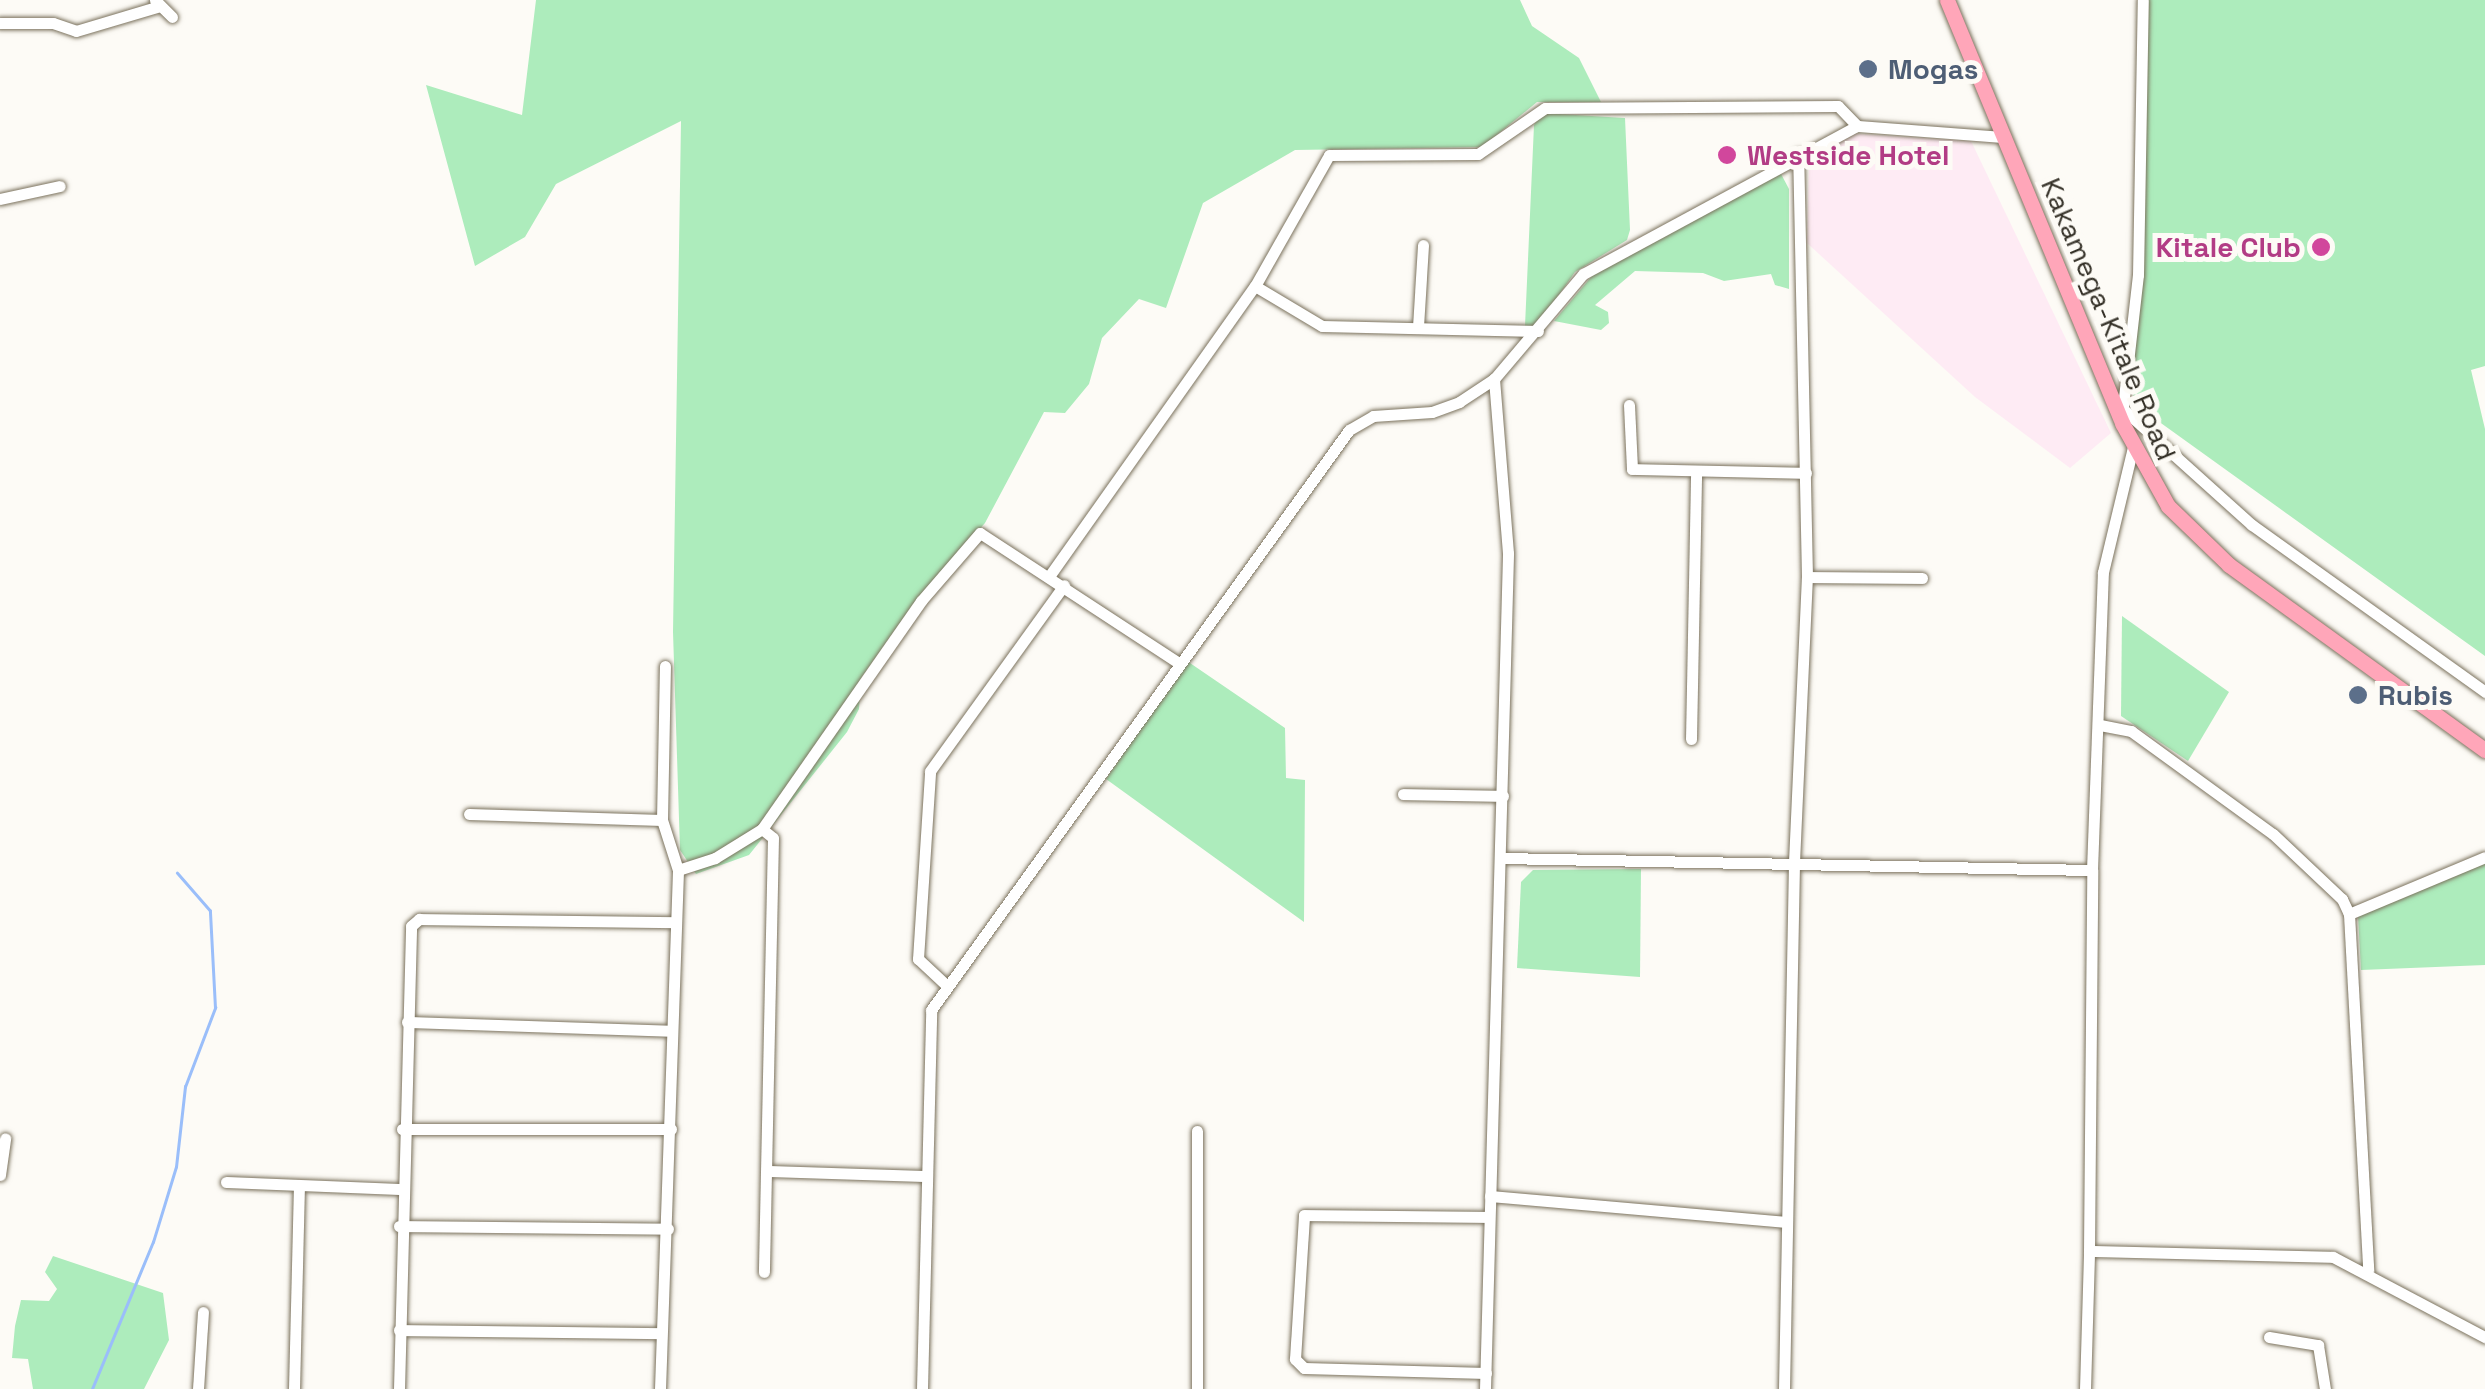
<!DOCTYPE html>
<style>
body{margin:0}
#map{position:relative;width:2485px;height:1389px;overflow:hidden;background:#fdfbf6;font-family:"Space Grotesk",sans-serif}
div>[style]{position:absolute}
.industrial>*{inset:0;background:#feebf4}
.green>*{inset:0;background:#adecbc}
.stream>*{height:2.5px;margin:-1.25px;padding:0 1.25px;transform-origin:1.25px;border-radius:1.25px;background:#9abefa}
.roads{filter:drop-shadow(0 0 2px #7b725d) drop-shadow(0 0 2px #7b725d)}
.minor>*{height:11px;margin:-5.5px;padding:0 5.5px;transform-origin:5.5px;border-radius:5.5px;background:#fff}
.highway>*{height:15px;margin:-7.5px;padding:0 7.5px;transform-origin:7.5px;border-radius:7.5px;background:#ffa6b9}
.dots>*{width:28px;height:28px;translate:-50% -50%;box-sizing:border-box;border:5px solid #fdfbf6;border-radius:50%}
span{translate:-50% -50%;white-space:nowrap;text-align:center;line-height:1.15;-webkit-text-stroke:10px #fdfbf6;paint-order:stroke}
.service-label{font-size:28px;color:#4e5e75;font-weight:700}
.left{translate:0 -50%;text-align:left}
.hotel-label{font-size:28px;color:#b23c85;font-weight:700}
.right{translate:-100% -50%;text-align:right}
.street-label{font-size:28px;color:#353128}
</style>
<div id="map">
<div class="industrial">
<div style="clip-path:polygon(1844px 133px,1971px 141px,2111px 433px,2070px 468px,1975px 397px,1807px 243px,1809px 159px)"></div>
</div>
<div class="green">
<div style="clip-path:polygon(536px 0,1520px 0,1532px 26px,1579px 58px,1601px 102px,1537px 102px,1482px 147px,1295px 150px,1203px 203px,1166px 308px,1139px 299px,1102px 338px,1089px 384px,1065px 413px,1044px 412px,985px 523px,916px 600px,861px 678px,859px 709px,847px 732px,749px 855px,696px 874px,680px 850px,673px 632px,681px 121px,556px 184px,525px 237px,475px 266px,426px 85px,522px 115px)"></div>
<div style="clip-path:polygon(2139px 0,2485px 0,2485px 366px,2471px 370px,2485px 429px,2485px 656px,2133px 403px)"></div>
<div style="clip-path:polygon(1542px 113px,1625px 118px,1630px 230px,1627px 240px,1575px 272px,1537px 326px,1525px 326px,1534px 125px)"></div>
<div style="clip-path:polygon(1780px 172px,1789px 189px,1789px 289px,1775px 285px,1771px 274px,1724px 281px,1703px 273px,1635px 271px,1595px 305px,1608px 312px,1609px 323px,1601px 330px,1554px 321px,1597px 270px)"></div>
<div style="clip-path:polygon(2122px 616px,2229px 692px,2188px 761px,2121px 716px)"></div>
<div style="clip-path:polygon(1187px 661px,1285px 728px,1286px 778px,1305px 780px,1304px 922px,1106px 779px)"></div>
<div style="clip-path:polygon(2485px 863px,2485px 965px,2361px 970px,2358px 916px)"></div>
<div style="clip-path:polygon(1641px 869px,1640px 977px,1517px 968px,1521px 882px,1533px 870px)"></div>
<div style="clip-path:polygon(53px 1256px,163px 1293px,169px 1340px,144px 1389px,33px 1389px,28px 1359px,12px 1358px,15px 1326px,21px 1300px,49px 1301px,57px 1289px,45px 1272px)"></div>
</div>
<div class="stream">
<div style="left:92px;top:1389px;width:159px;rotate:-67.5deg"></div>
<div style="left:153px;top:1242px;width:78px;rotate:-73deg"></div>
<div style="left:176px;top:1167px;width:81px;rotate:-83.6deg"></div>
<div style="left:185px;top:1087px;width:85px;rotate:-69.2deg"></div>
<div style="left:215px;top:1008px;width:97px;rotate:-93deg"></div>
<div style="left:210px;top:911px;width:50px;rotate:-131deg"></div>
</div>
<div class="roads">
<div class="minor">
<div style="left:155px;top:0;width:24px;rotate:45deg"></div>
<div style="left:0;top:23px;width:53px"></div>
<div style="left:53px;top:23px;width:24px;rotate:19deg"></div>
<div style="left:76px;top:31px;width:88px;rotate:-16.6deg"></div>
<div style="left:0;top:199px;width:61px;rotate:-12.2deg"></div>
<div style="left:1255px;top:286px;width:78px;rotate:30.8deg"></div>
<div style="left:1322px;top:326px;width:216px;rotate:1.3deg"></div>
<div style="left:1418px;top:327px;width:82px;rotate:-86.5deg"></div>
<div style="left:1629px;top:405px;width:64px;rotate:87.3deg"></div>
<div style="left:1632px;top:469px;width:174px;rotate:1.3deg"></div>
<div style="left:2123px;top:409px;width:173px;rotate:42deg"></div>
<div style="left:2252px;top:525px;width:287px;rotate:35.6deg"></div>
<div style="left:2122px;top:415px;width:141px;rotate:-83.5deg"></div>
<div style="left:2138px;top:275px;width:275px;rotate:-89deg"></div>
<div style="left:1050px;top:575px;width:354px;rotate:-54.7deg"></div>
<div style="left:1255px;top:286px;width:150px;rotate:-60.5deg"></div>
<div style="left:1329px;top:155px;width:149px;rotate:-0.4deg"></div>
<div style="left:1478px;top:154px;width:81px;rotate:-34.5deg"></div>
<div style="left:1545px;top:108px;width:293px;rotate:-0.4deg"></div>
<div style="left:1838px;top:106px;width:28px;rotate:46deg"></div>
<div style="left:1807px;top:577px;width:115px;rotate:0.5deg"></div>
<div style="left:2100px;top:725px;width:32px;rotate:11deg"></div>
<div style="left:2131px;top:731px;width:175px;rotate:36deg"></div>
<div style="left:2273px;top:834px;width:95px;rotate:43.3deg"></div>
<div style="left:2342px;top:899px;width:17px;rotate:65deg"></div>
<div style="left:2349px;top:914px;width:357px;rotate:86.9deg"></div>
<div style="left:1691px;top:739px;width:268px;rotate:-88.9deg"></div>
<div style="left:1403px;top:794px;width:100px;rotate:1.1deg"></div>
<div style="left:469px;top:814px;width:193px;rotate:1.8deg"></div>
<div style="left:762px;top:829px;width:14px;rotate:39deg"></div>
<div style="left:773px;top:838px;width:434px;rotate:91.2deg"></div>
<div style="left:1502px;top:858px;width:590px;rotate:1.17deg"></div>
<div style="left:678px;top:870px;width:39px;rotate:-18deg"></div>
<div style="left:715px;top:858px;width:55px;rotate:-31.7deg"></div>
<div style="left:762px;top:829px;width:278px;rotate:-55.1deg"></div>
<div style="left:921px;top:601px;width:90px;rotate:-49.1deg"></div>
<div style="left:980px;top:533px;width:235px;rotate:33.2deg"></div>
<div style="left:2349px;top:914px;width:147px;rotate:-22.7deg"></div>
<div style="left:945px;top:984px;width:37px;rotate:-137deg"></div>
<div style="left:918px;top:959px;width:188px;rotate:-86.3deg"></div>
<div style="left:930px;top:771px;width:229px;rotate:-54.2deg"></div>
<div style="left:407px;top:1022px;width:265px;rotate:1.9deg"></div>
<div style="left:402px;top:1129px;width:269px"></div>
<div style="left:1197px;top:1131px;width:258px;rotate:90deg"></div>
<div style="left:767px;top:1171px;width:159px;rotate:1.8deg"></div>
<div style="left:0;top:1175px;width:37px;rotate:-82deg"></div>
<div style="left:226px;top:1182px;width:174px;rotate:2.3deg"></div>
<div style="left:1490px;top:1196px;width:298px;rotate:5deg"></div>
<div style="left:399px;top:1226px;width:269px;rotate:0.6deg"></div>
<div style="left:2089px;top:1251px;width:381px;rotate:-89.5deg"></div>
<div style="left:2092px;top:870px;width:298px;rotate:-87.9deg"></div>
<div style="left:2103px;top:572px;width:129px;rotate:-76.5deg"></div>
<div style="left:399px;top:1330px;width:262px;rotate:0.7deg"></div>
<div style="left:2269px;top:1337px;width:50px;rotate:9.3deg"></div>
<div style="left:2318px;top:1345px;width:45px;rotate:81deg"></div>
<div style="left:1486px;top:1373px;width:182px;rotate:-178.4deg"></div>
<div style="left:1304px;top:1368px;width:13px;rotate:-135deg"></div>
<div style="left:1295px;top:1359px;width:144px;rotate:-86.4deg"></div>
<div style="left:1304px;top:1215px;width:184px;rotate:0.6deg"></div>
<div style="left:198px;top:1389px;width:77px;rotate:-86.3deg"></div>
<div style="left:294px;top:1389px;width:201px;rotate:-88.6deg"></div>
<div style="left:399px;top:1389px;width:463px;rotate:-88.5deg"></div>
<div style="left:411px;top:926px;width:11px;rotate:-41deg"></div>
<div style="left:419px;top:919px;width:254px;rotate:0.7deg"></div>
<div style="left:660px;top:1389px;width:519px;rotate:-88.01deg"></div>
<div style="left:678px;top:870px;width:52px;rotate:-107.7deg"></div>
<div style="left:662px;top:820px;width:154px;rotate:-88.9deg"></div>
<div style="left:922px;top:1389px;width:379px;rotate:-88.6deg"></div>
<div style="left:931px;top:1010px;width:715px;rotate:-54.22deg"></div>
<div style="left:1349px;top:430px;width:28px;rotate:-30deg"></div>
<div style="left:1373px;top:416px;width:59px;rotate:-3.9deg"></div>
<div style="left:1432px;top:412px;width:29px;rotate:-20deg"></div>
<div style="left:1459px;top:402px;width:42px;rotate:-33.3deg"></div>
<div style="left:1494px;top:379px;width:138px;rotate:-49.7deg"></div>
<div style="left:1583px;top:274px;width:311px;rotate:-28.4deg"></div>
<div style="left:1857px;top:126px;width:147px;rotate:4.3deg"></div>
<div style="left:1485px;top:1389px;width:836px;rotate:-88.42deg"></div>
<div style="left:1508px;top:553px;width:175px;rotate:-94.6deg"></div>
<div style="left:1784px;top:1389px;width:527px;rotate:-88.91deg"></div>
<div style="left:1794px;top:862px;width:285px;rotate:-87.4deg"></div>
<div style="left:1807px;top:577px;width:423px;rotate:-91.2deg"></div>
<div style="left:2085px;top:1389px;width:138px;rotate:-88.3deg"></div>
<div style="left:2089px;top:1251px;width:244px;rotate:1.4deg"></div>
<div style="left:2333px;top:1257px;width:172px;rotate:27.8deg"></div>
</div>
<div class="highway">
<div style="left:1947px;top:0;width:458px;rotate:67.5deg"></div>
<div style="left:2122px;top:423px;width:95px;rotate:61deg"></div>
<div style="left:2168px;top:506px;width:85px;rotate:44deg"></div>
<div style="left:2229px;top:565px;width:316px;rotate:35.9deg"></div>
</div>
</div>
<div class="dots">
<div style="left:1868px;top:69px;background:#5c6f8a"></div>
<div style="left:1727px;top:155px;background:#d1479c"></div>
<div style="left:2321px;top:247px;background:#d1479c"></div>
<div style="left:2358px;top:695px;background:#5c6f8a"></div>
</div>
<div class="service-label">
<span class="left" style="left:1888px;top:69px">Mogas</span>
<span class="left" style="left:2378px;top:695px">Rubis</span>
</div>
<div class="hotel-label">
<span class="left" style="left:1747px;top:155px">Westside Hotel</span>
<span class="right" style="left:2301px;top:247px">Kitale Club</span>
</div>
<div class="street-label">
<span style="left:2109px;top:319px;rotate:67deg">Kakamega-Kitale Road</span>
</div>
</div>
